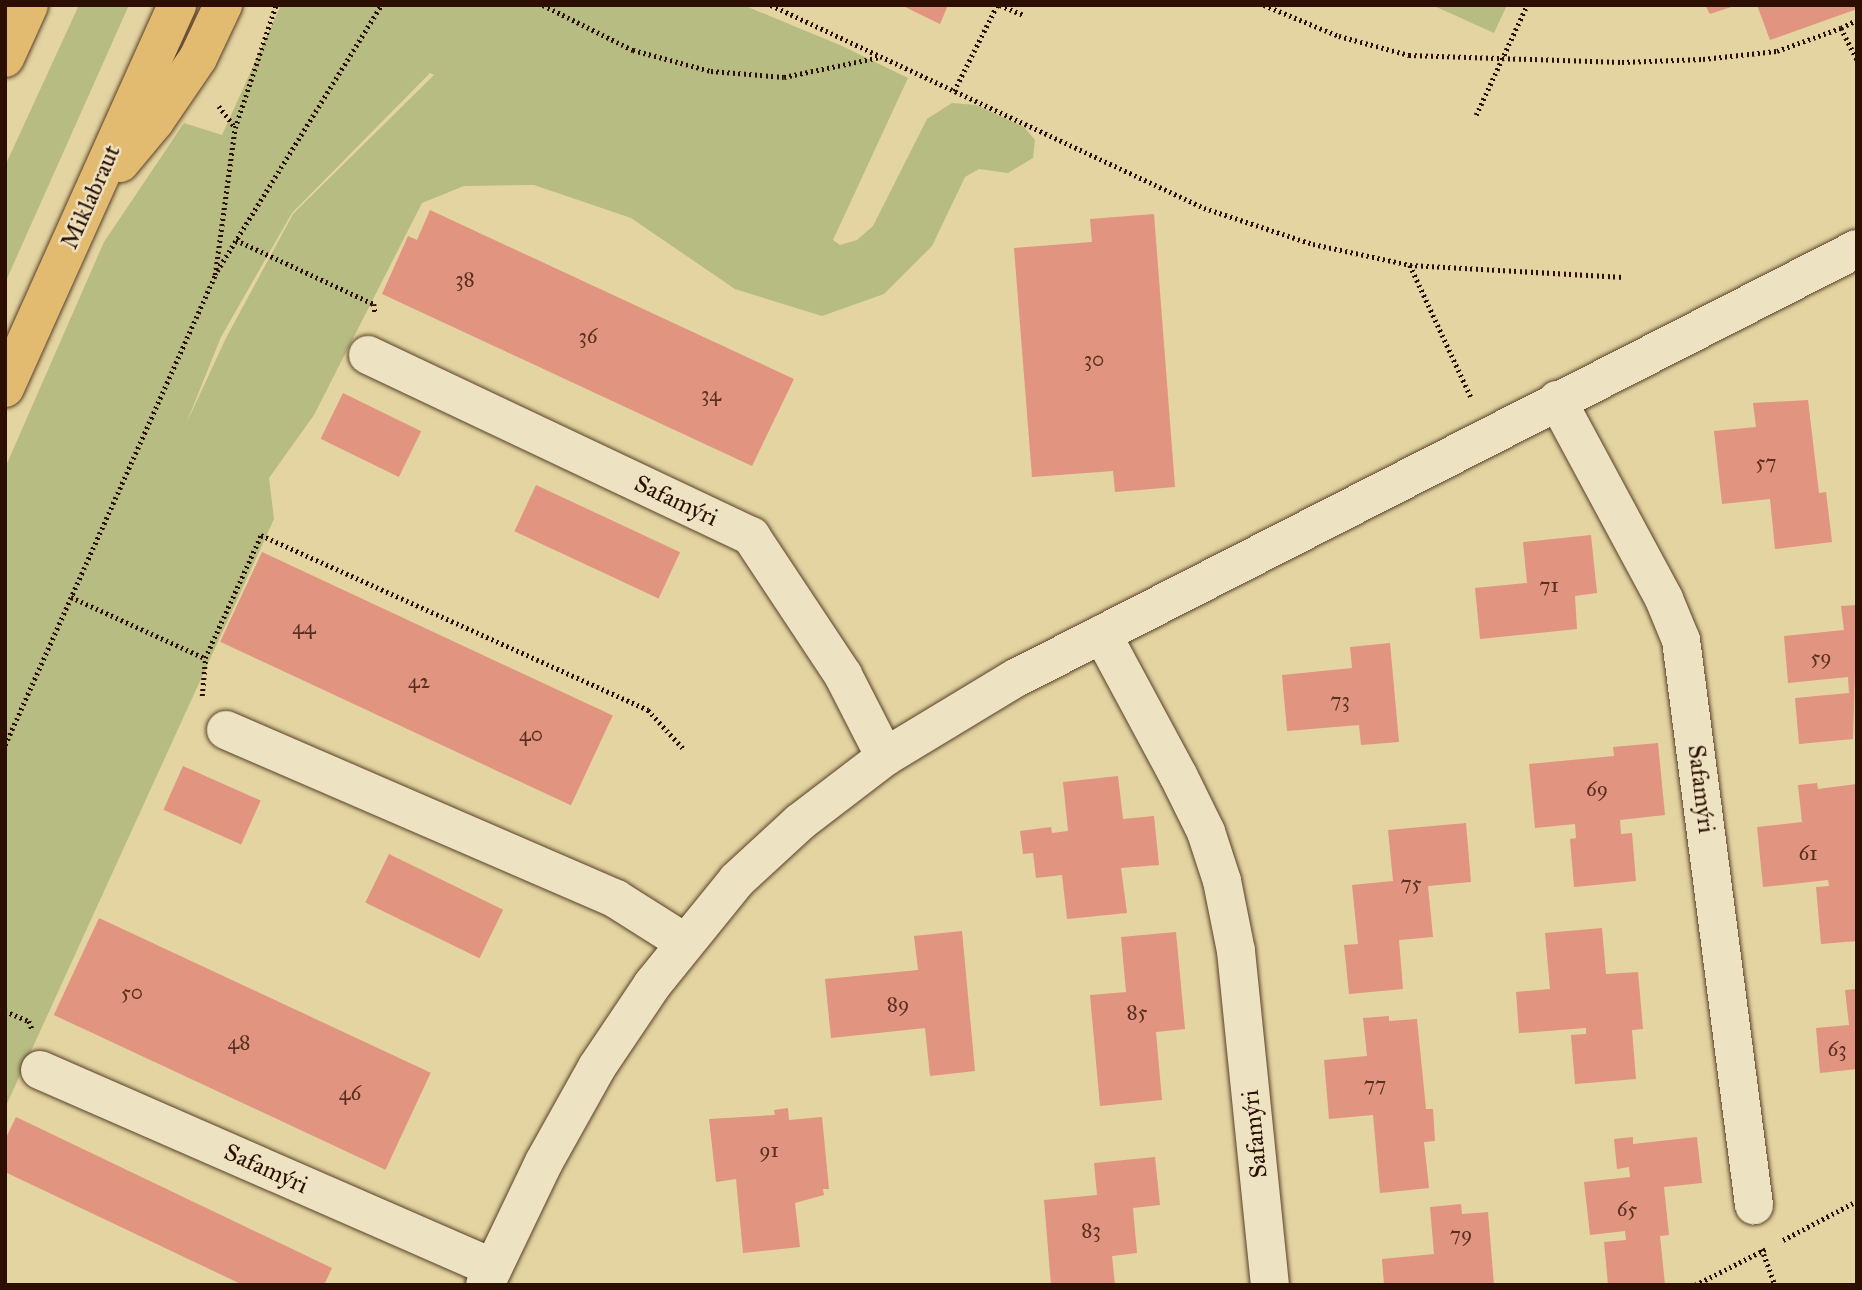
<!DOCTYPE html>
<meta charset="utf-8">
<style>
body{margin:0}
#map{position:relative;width:1862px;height:1290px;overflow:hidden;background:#e3d4a1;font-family:"IM FELL Great Primer",serif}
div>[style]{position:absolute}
.green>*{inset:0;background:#b6bc82}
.building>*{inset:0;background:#e1947f;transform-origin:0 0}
.path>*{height:4.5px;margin-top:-2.25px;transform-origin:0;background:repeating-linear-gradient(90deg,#2c0f01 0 2px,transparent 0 5.5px)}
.roads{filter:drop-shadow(0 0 2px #5a4029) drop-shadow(0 0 2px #5a4029)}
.street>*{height:38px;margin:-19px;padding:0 19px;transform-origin:19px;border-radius:19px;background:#ede3c2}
.highway>*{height:38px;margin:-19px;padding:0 19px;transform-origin:19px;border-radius:19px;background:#e2ba70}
span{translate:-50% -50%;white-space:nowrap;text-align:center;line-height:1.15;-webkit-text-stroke:5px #ede3c2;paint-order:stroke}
.number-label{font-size:21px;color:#593020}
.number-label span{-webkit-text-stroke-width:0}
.street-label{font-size:24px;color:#2c0f01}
.frame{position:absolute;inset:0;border:7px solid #2c0f01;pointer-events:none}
</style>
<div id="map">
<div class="green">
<div style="clip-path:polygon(79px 5px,129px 5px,5px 283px,5px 166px)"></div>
<div style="clip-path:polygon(evenodd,281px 5px,743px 5px,842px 46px,908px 78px,833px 240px,840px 245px,857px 240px,873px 226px,927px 119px,952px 103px,976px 105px,1024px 127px,1035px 140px,1033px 158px,1008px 173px,979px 169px,965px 177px,932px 246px,884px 294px,822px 316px,735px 289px,631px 218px,534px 185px,464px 186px,422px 203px,314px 415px,269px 478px,274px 519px,5px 1108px,5px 468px,104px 242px,184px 123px,222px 135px,281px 5px,430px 73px,434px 75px,293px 214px,226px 338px,186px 424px,221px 337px,292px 213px,430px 73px)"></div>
<div style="clip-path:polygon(1432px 5px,1507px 5px,1494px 33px)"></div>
</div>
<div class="building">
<div style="clip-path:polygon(901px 5px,948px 5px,940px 24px)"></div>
<div style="clip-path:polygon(1705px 5px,1734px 5px,1734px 6px,1710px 14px)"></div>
<div style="clip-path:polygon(1757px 5px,1857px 5px,1857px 9px,1770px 40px)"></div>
<div style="clip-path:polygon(430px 210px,794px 379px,752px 466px,382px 294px,408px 236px,417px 240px)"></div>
<div style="clip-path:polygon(1154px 214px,1175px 487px,1115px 492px,1113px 471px,1032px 477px,1014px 248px,1092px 242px,1090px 219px)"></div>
<div style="left:343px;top:393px;width:87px;height:51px;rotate:26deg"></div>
<div style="clip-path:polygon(1808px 400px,1819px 493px,1826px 492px,1832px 542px,1775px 549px,1770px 499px,1722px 504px,1714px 431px,1756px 427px,1753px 403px)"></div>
<div style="left:536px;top:485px;width:159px;height:51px;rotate:25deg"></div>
<div style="clip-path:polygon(1591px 535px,1597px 593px,1575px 596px,1577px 629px,1480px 639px,1475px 588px,1527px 583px,1523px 542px)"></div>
<div style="left:262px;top:552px;width:387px;height:99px;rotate:25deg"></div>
<div style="clip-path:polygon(1857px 605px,1853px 739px,1799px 744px,1795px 698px,1849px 693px,1848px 677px,1788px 683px,1784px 636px,1844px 630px,1841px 606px)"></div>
<div style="clip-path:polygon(1390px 643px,1399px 742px,1361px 745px,1359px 725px,1287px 731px,1282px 675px,1352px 668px,1350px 647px)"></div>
<div style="clip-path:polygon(1658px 743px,1665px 815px,1620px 820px,1621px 834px,1632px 833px,1636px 881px,1574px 887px,1570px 839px,1576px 838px,1575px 824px,1535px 828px,1529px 764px,1614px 756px,1613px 747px)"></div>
<div style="left:183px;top:766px;width:85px;height:48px;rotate:24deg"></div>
<div style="clip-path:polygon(1118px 776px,1123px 819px,1154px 816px,1159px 865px,1121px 868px,1127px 913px,1067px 919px,1062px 875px,1036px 878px,1033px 853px,1023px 854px,1020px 831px,1051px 827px,1052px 833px,1068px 831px,1063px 782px)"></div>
<div style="clip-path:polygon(1817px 783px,1818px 789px,1857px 784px,1857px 941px,1821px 944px,1816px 887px,1829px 886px,1828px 880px,1763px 887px,1757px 827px,1802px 822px,1798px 785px)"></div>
<div style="clip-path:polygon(1466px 823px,1471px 882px,1428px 886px,1433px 937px,1399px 940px,1403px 989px,1349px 994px,1344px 945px,1358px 944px,1352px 885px,1393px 881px,1388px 830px)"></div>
<div style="left:389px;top:854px;width:127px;height:54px;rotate:26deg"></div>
<div style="left:99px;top:918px;width:366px;height:107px;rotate:25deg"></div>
<div style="clip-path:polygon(1602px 928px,1606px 974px,1638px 972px,1643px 1029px,1632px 1030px,1636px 1079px,1575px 1084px,1571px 1035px,1586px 1034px,1586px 1028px,1519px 1033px,1516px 992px,1550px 989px,1545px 933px)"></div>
<div style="clip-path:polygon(962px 931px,975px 1071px,930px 1076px,925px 1028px,831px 1038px,825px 979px,918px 970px,914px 936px)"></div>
<div style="clip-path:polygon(1176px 932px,1185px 1029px,1156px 1032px,1162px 1100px,1100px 1106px,1090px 995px,1126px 992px,1121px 937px)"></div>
<div style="clip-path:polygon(1857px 989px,1857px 1069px,1820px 1073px,1816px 1028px,1849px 1025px,1845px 990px)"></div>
<div style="clip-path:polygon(1389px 1016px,1389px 1021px,1417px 1019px,1426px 1109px,1433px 1109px,1435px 1141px,1424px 1142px,1429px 1188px,1380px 1193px,1373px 1115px,1329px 1119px,1324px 1060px,1367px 1056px,1363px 1018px)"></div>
<div style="clip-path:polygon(788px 1108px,789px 1120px,822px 1117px,829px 1189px,823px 1189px,824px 1195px,795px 1203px,800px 1247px,743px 1253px,736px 1179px,716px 1182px,709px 1119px,775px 1115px,774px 1110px)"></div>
<div style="clip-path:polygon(16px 1117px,332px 1268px,324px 1285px,243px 1285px,5px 1172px,5px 1140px)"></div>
<div style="clip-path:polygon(1633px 1137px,1633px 1144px,1697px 1137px,1702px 1183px,1664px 1187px,1669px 1235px,1660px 1236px,1665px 1285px,1608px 1285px,1604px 1242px,1626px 1240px,1625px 1231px,1590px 1235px,1584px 1182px,1630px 1177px,1629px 1167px,1617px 1169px,1614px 1139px)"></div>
<div style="clip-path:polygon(1155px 1157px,1160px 1205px,1133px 1208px,1137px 1253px,1112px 1256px,1115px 1285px,1051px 1285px,1044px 1200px,1097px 1195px,1094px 1163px)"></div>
<div style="clip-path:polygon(1461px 1204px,1462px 1214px,1488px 1212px,1494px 1285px,1384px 1285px,1382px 1259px,1434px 1254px,1430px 1207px)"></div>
</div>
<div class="path">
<div style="left:543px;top:5px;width:101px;rotate:26.6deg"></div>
<div style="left:633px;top:50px;width:81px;rotate:15.1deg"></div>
<div style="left:711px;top:71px;width:73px;rotate:4.7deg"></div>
<div style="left:784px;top:77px;width:99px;rotate:-11.7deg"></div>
<div style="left:771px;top:5px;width:478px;rotate:25.1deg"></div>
<div style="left:1204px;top:208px;width:115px;rotate:18.3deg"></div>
<div style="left:1313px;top:244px;width:99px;rotate:12.2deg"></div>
<div style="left:1410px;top:265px;width:214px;rotate:3.2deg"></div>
<div style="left:1000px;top:5px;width:26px;rotate:23deg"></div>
<div style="left:1264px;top:5px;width:81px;rotate:22.5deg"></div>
<div style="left:1339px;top:36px;width:73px;rotate:15.2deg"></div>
<div style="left:1409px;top:55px;width:213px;rotate:1.9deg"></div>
<div style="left:1622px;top:62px;width:81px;rotate:-2.1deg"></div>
<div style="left:1703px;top:59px;width:74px;rotate:-6.2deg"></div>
<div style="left:1777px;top:51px;width:68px;rotate:-19.8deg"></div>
<div style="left:1841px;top:28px;width:36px;rotate:63deg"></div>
<div style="left:1841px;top:28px;width:18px;rotate:-27deg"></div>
<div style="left:954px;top:91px;width:96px;rotate:-63.4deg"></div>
<div style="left:219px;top:106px;width:26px;rotate:53deg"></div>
<div style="left:1476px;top:115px;width:121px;rotate:-65.1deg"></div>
<div style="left:236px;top:240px;width:152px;rotate:24.9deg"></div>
<div style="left:374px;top:304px;width:8px;rotate:83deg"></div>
<div style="left:1410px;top:265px;width:145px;rotate:65.2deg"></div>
<div style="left:217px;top:271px;width:312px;rotate:-58.3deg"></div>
<div style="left:71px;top:597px;width:147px;rotate:24.5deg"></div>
<div style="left:205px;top:658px;width:135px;rotate:-65.5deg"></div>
<div style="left:261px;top:535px;width:425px;rotate:24.3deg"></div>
<div style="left:648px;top:710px;width:52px;rotate:47.4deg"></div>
<div style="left:202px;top:696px;width:38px;rotate:-85deg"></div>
<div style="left:5px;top:745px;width:515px;rotate:-65.92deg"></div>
<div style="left:215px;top:275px;width:148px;rotate:-82.3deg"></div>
<div style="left:235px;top:128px;width:130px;rotate:-71.6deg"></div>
<div style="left:5px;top:1011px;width:26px;rotate:23deg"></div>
<div style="left:29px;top:1021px;width:9px;rotate:69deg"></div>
<div style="left:1783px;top:1240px;width:84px;rotate:-27.8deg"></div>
<div style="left:1762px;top:1249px;width:38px;rotate:70deg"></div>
<div style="left:1695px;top:1285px;width:80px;rotate:-26.9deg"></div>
</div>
<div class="roads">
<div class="street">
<div style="left:368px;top:355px;width:424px;rotate:25.3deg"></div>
<div style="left:751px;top:536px;width:167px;rotate:56.5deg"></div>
<div style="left:843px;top:675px;width:92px;rotate:62.9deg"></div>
<div style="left:1557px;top:400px;width:226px;rotate:61.7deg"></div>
<div style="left:1664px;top:599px;width:44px;rotate:67.5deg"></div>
<div style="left:1681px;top:640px;width:570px;rotate:82.64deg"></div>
<div style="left:1102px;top:634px;width:160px;rotate:61.7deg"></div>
<div style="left:1178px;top:775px;width:64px;rotate:63.8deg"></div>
<div style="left:1206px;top:832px;width:52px;rotate:71.9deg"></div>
<div style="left:1222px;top:881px;width:71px;rotate:78.7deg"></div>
<div style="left:1236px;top:951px;width:336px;rotate:84.2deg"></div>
<div style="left:226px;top:730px;width:425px;rotate:23.4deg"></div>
<div style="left:616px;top:899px;width:80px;rotate:32.3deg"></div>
<div style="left:40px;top:1070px;width:494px;rotate:23.6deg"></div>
<div style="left:485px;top:1285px;width:136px;rotate:-64.4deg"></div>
<div style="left:544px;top:1162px;width:109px;rotate:-60.8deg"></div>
<div style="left:597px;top:1067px;width:99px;rotate:-56.1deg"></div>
<div style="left:652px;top:985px;width:135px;rotate:-51deg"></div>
<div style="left:737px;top:880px;width:86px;rotate:-42.6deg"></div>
<div style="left:800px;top:822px;width:107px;rotate:-37.4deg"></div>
<div style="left:885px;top:757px;width:151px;rotate:-31.2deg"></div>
<div style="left:1014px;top:679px;width:946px;rotate:-27.03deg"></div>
</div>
<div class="highway">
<div style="left:5px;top:58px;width:58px;rotate:-65.6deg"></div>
<div style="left:120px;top:163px;width:55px;rotate:-50.2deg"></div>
<div style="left:155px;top:121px;width:76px;rotate:-55.7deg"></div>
<div style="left:198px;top:58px;width:59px;rotate:-64.7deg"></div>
<div style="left:5px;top:388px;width:420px;rotate:-65.8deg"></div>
</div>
</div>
<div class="number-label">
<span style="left:465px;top:279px">38</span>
<span style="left:588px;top:336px">36</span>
<span style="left:1094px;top:359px">30</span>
<span style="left:711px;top:394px">34</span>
<span style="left:1766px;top:462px">57</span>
<span style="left:1549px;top:585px">71</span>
<span style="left:304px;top:627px">44</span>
<span style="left:1821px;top:657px">59</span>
<span style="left:419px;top:681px">42</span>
<span style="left:1340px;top:700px">73</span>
<span style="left:531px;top:734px">40</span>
<span style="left:1597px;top:789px">69</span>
<span style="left:1808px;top:853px">61</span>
<span style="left:1411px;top:883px">75</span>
<span style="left:132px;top:992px">50</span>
<span style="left:898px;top:1004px">89</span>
<span style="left:1137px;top:1012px">85</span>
<span style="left:239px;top:1042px">48</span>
<span style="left:1837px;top:1049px">63</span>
<span style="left:1375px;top:1084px">77</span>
<span style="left:350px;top:1093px">46</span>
<span style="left:769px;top:1150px">91</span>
<span style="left:1627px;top:1209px">65</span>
<span style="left:1091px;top:1230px">83</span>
<span style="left:1461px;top:1234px">79</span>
</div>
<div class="street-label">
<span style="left:91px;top:197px;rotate:-66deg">Miklabraut</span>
<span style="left:676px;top:501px;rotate:25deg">Safamýri</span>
<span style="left:1701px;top:789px;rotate:83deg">Safamýri</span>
<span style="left:1255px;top:1134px;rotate:-96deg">Safamýri</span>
<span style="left:266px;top:1169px;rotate:24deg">Safamýri</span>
</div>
<div class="frame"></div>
</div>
